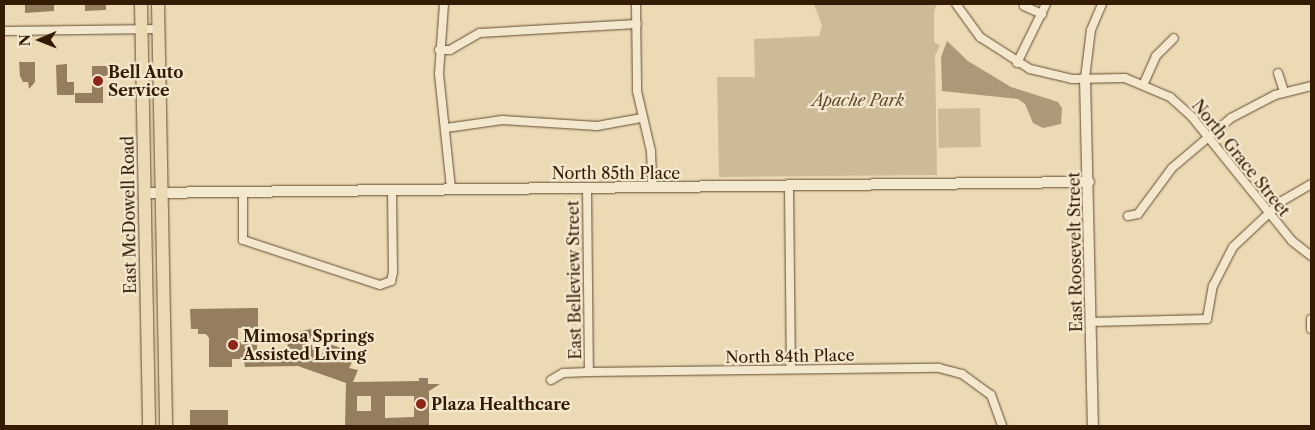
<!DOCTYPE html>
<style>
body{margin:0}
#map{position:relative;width:1315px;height:430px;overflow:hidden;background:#ecdab4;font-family:"Libre Caslon Text",serif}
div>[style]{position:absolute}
.green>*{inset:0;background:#cdba96;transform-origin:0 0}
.water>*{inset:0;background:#ad9978}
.building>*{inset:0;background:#947e5f;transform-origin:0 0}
.roads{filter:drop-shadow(0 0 1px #624b2f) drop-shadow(0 0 1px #624b2f)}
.minor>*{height:8px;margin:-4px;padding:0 4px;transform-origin:4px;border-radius:4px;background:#f3e7ce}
.tertiary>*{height:10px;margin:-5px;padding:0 5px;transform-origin:5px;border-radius:5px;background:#f3e7ce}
.primary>*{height:12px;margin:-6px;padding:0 6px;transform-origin:6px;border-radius:6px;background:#ecdab4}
.dots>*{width:14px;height:14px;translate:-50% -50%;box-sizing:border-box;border:2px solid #f3e7ce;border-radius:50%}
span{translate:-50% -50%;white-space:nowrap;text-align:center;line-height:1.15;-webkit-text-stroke:4.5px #f3e7ce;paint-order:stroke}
.poi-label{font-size:16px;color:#341b03;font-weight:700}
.left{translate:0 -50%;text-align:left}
.park-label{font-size:16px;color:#624b2f;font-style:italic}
.street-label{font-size:16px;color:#341b03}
.frame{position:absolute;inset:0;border:5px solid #341b03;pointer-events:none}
.north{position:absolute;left:15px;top:15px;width:50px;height:50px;-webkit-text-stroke:4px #f3e7ce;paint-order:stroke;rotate:269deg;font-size:14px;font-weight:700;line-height:20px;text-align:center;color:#341b03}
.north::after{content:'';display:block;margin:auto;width:18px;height:22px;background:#341b03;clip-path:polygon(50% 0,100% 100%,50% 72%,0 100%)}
</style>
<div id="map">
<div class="green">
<div style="clip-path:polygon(814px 4px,937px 4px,934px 11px,934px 42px,940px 46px,935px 55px,937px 175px,719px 177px,717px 77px,755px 77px,754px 39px,819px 36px,822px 26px)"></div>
<div style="left:980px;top:108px;width:39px;height:42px;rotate:89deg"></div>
</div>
<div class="water">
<div style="clip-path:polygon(947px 41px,968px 61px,1011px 87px,1058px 102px,1062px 108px,1061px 124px,1043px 128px,1033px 123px,1025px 104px,1018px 99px,942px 91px,941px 57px)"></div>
</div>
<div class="building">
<div style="clip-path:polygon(25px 4px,54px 4px,54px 11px,25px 13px)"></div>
<div style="clip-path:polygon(85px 4px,106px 4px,106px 10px,85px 11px)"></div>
<div style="clip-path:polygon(19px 62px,35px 62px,35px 82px,29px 89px,28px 82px,23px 82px,20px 76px)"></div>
<div style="clip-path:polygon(67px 64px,67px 82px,74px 82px,74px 95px,57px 95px,56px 65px)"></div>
<div style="clip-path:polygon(92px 66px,120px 66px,120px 75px,103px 76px,103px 103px,75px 103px,75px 93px,92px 93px)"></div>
<div style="clip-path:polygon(evenodd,258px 308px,258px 328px,238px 328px,238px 342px,257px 345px,257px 354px,288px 353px,287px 334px,311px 329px,314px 337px,302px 342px,317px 347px,321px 357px,326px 343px,341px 348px,338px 355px,352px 362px,349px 368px,358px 370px,353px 382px,419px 381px,419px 378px,428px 378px,428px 384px,440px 384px,429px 391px,429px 426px,345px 426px,346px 383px,298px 366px,245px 367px,244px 359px,232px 359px,232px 367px,209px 367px,209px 338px,206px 334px,198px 334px,198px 329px,191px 329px,190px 309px,258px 308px,357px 396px,371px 396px,371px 411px,357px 411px,357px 396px,258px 308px,385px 396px,414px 396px,414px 417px,385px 418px,385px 396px)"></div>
<div style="left:190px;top:410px;width:38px;height:16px"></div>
</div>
<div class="roads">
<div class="minor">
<div style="left:444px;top:4px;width:70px;rotate:94.1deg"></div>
<div style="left:439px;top:74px;width:116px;rotate:84deg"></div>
<div style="left:636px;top:4px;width:87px;rotate:89.3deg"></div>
<div style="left:637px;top:91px;width:62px;rotate:76.9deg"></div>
<div style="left:651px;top:151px;width:36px;rotate:88deg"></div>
<div style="left:956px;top:4px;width:41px;rotate:54deg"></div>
<div style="left:980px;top:37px;width:59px;rotate:32.6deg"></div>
<div style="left:1030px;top:69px;width:43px;rotate:13.4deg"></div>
<div style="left:1072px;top:79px;width:53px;rotate:-1.1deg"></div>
<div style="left:1125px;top:78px;width:49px;rotate:22.9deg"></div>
<div style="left:1170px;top:97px;width:30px;rotate:42deg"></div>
<div style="left:1192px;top:117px;width:159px;rotate:51.1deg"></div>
<div style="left:1292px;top:241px;width:24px;rotate:38deg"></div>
<div style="left:1024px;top:6px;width:20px;rotate:24deg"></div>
<div style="left:4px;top:31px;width:154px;rotate:-0.7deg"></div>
<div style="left:439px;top:50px;width:11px"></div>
<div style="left:450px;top:50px;width:34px;rotate:-30deg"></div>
<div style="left:480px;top:33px;width:157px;rotate:-3.3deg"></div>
<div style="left:1017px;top:63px;width:66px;rotate:-63.8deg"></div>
<div style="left:1278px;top:73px;width:20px;rotate:72deg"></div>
<div style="left:1085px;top:78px;width:48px;rotate:-82.9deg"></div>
<div style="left:1091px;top:30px;width:28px;rotate:-67deg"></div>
<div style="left:1144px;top:83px;width:30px;rotate:-66deg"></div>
<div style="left:1156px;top:56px;width:25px;rotate:-45deg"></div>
<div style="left:446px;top:128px;width:57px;rotate:-8.1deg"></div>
<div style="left:502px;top:120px;width:95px;rotate:3.6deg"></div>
<div style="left:597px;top:126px;width:46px;rotate:-10.1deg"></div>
<div style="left:789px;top:186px;width:183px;rotate:89.4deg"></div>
<div style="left:587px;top:188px;width:184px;rotate:89.4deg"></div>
<div style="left:243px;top:193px;width:47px;rotate:90deg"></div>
<div style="left:243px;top:240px;width:144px;rotate:18.2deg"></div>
<div style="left:380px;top:285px;width:12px;rotate:-20deg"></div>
<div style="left:391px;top:281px;width:9px;rotate:-77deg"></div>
<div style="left:393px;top:272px;width:83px;rotate:-90.7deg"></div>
<div style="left:1128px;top:216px;width:10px;rotate:-11deg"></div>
<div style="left:1138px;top:214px;width:57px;rotate:-53.5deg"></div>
<div style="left:1172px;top:168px;width:77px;rotate:-40.3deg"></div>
<div style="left:1231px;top:118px;width:50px;rotate:-27.6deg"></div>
<div style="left:1275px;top:95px;width:37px;rotate:-14deg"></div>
<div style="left:1311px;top:319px;width:10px;rotate:90deg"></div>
<div style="left:1091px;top:322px;width:116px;rotate:-1.5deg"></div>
<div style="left:1207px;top:319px;width:34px;rotate:-80deg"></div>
<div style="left:1213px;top:286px;width:44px;rotate:-62.9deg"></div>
<div style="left:1233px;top:247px;width:67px;rotate:-43.2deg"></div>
<div style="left:1282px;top:201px;width:34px;rotate:-30deg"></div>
<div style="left:551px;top:380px;width:14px;rotate:-30deg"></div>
<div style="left:563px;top:373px;width:26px;rotate:-2deg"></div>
<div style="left:589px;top:372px;width:350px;rotate:-0.7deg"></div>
<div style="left:939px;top:368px;width:24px;rotate:15deg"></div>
<div style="left:962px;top:374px;width:36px;rotate:36deg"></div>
<div style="left:991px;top:395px;width:33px;rotate:70deg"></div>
</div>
<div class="tertiary">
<div style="left:1085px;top:78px;width:348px;rotate:88.7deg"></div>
<div style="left:145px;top:193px;width:944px;rotate:-0.67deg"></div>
</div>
<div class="primary">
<div style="left:141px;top:4px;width:422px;rotate:88.9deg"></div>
<div style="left:158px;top:4px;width:422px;rotate:88.9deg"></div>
</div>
</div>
<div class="dots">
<div style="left:98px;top:81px;background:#8f2418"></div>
<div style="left:233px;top:345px;background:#8f2418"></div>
<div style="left:421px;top:404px;background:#8f2418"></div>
</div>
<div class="poi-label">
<span class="left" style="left:108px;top:81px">Bell Auto<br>Service</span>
<span class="left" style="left:243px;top:345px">Mimosa Springs<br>Assisted Living</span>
<span class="left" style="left:431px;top:404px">Plaza Healthcare</span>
</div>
<div class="park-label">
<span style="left:858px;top:100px">Apache Park</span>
</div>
<div class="street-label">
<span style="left:1241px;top:158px;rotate:51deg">North Grace Street</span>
<span style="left:616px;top:173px">North 85th Place</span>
<span style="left:129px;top:215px;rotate:-91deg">East McDowell Road</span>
<span style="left:1075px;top:252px;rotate:-91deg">East Roosevelt Street</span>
<span style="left:574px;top:280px;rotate:-91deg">East Belleview Street</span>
<span style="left:790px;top:356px;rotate:-1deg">North 84th Place</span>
</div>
<div class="frame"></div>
<div class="north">N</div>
</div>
